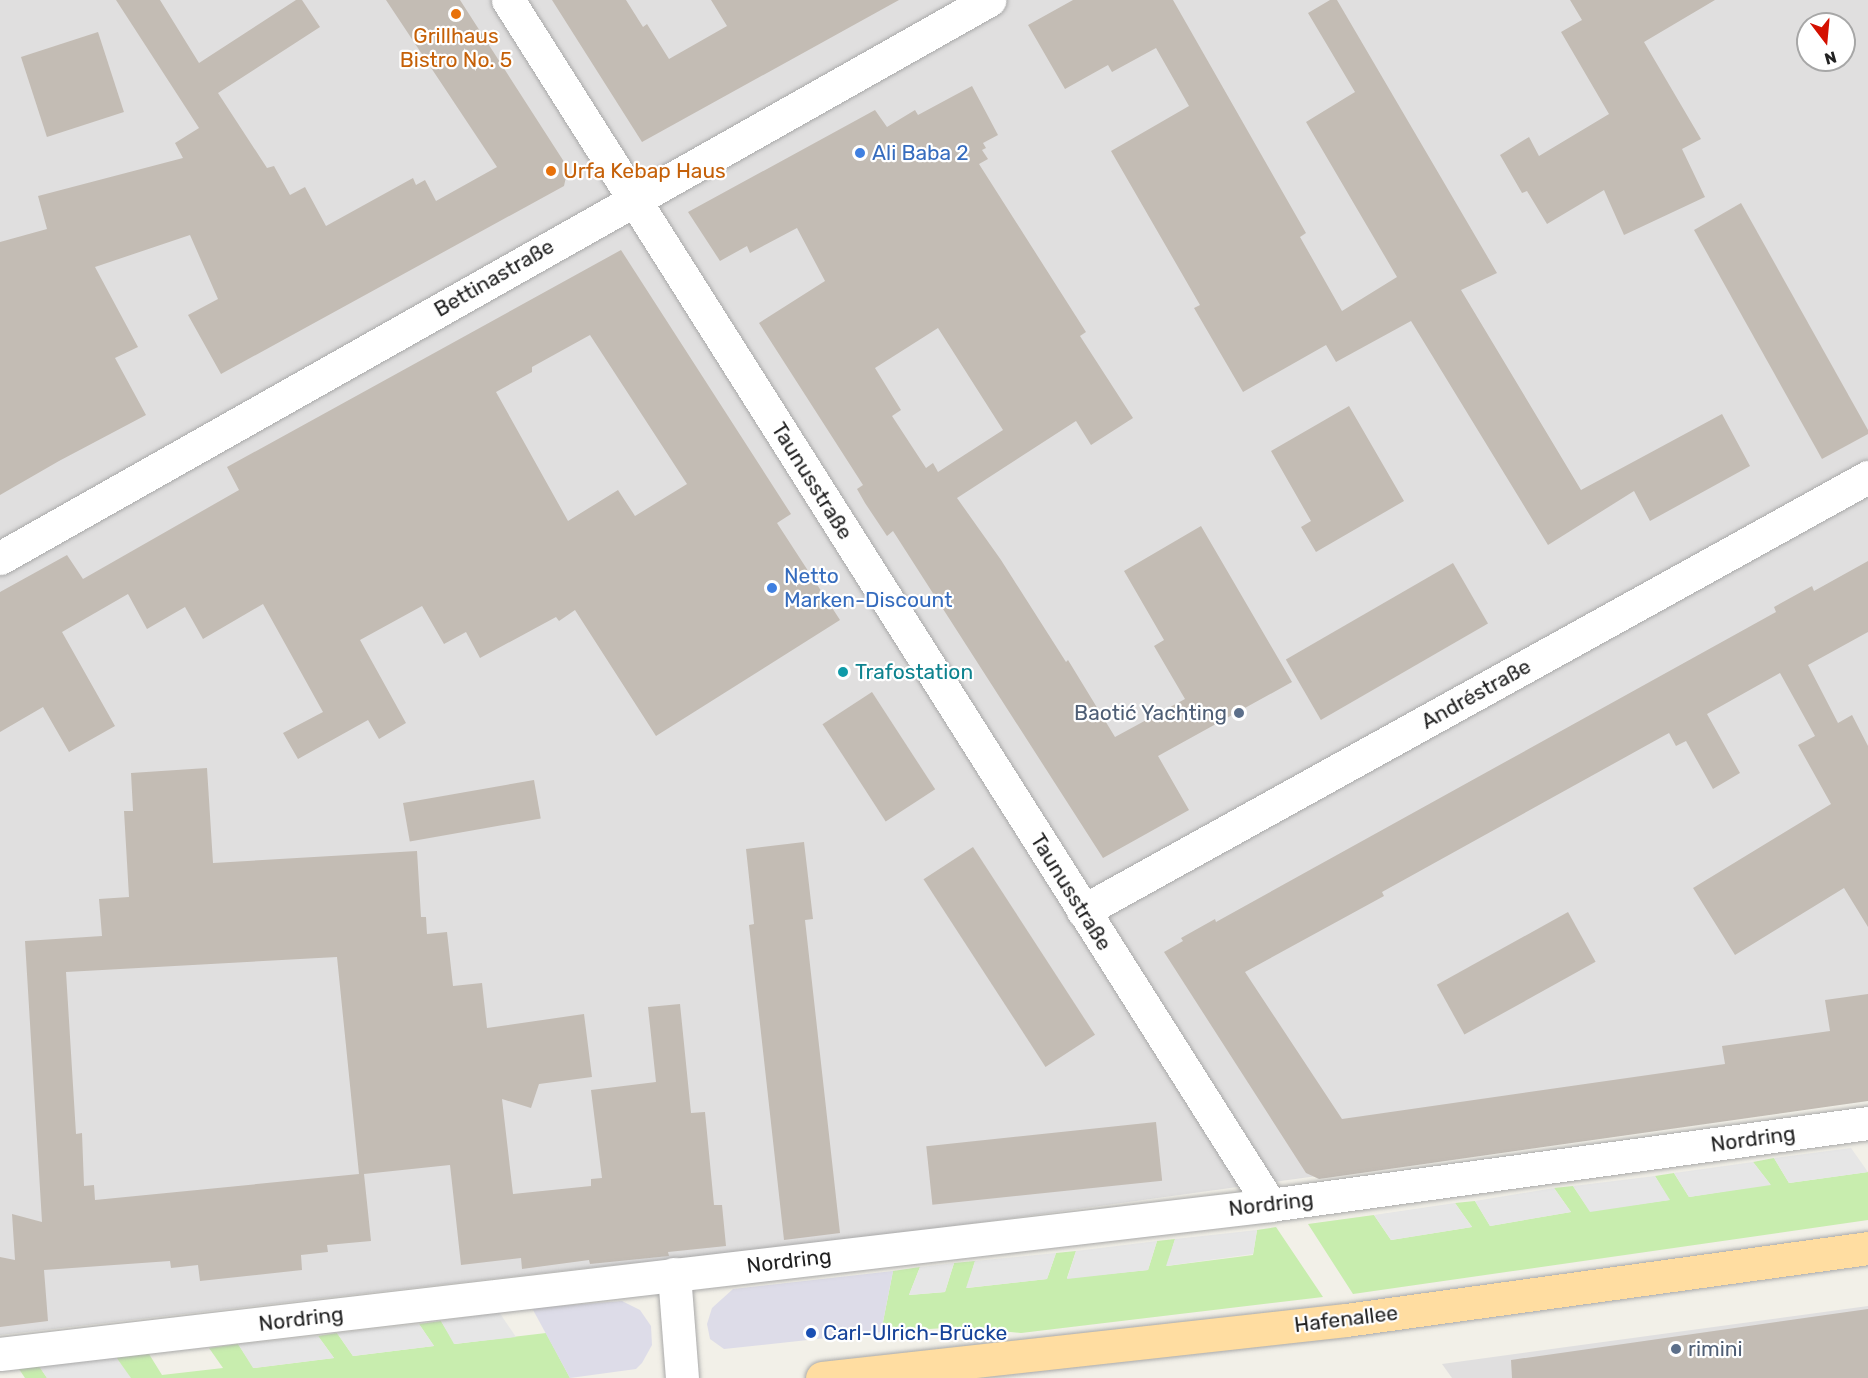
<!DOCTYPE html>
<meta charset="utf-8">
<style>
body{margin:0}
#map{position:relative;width:1868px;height:1378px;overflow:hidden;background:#f2f0e8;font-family:Rubik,sans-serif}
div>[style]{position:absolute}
.residential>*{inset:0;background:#e0dfdf}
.grass>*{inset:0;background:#c8edae}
.parking>*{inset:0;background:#e6e6e6}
.plaza>*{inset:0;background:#dddce8}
.building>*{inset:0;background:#c3bcb4;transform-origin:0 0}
.roads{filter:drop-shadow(0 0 2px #a9a9a9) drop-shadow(0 0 2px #a9a9a9)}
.minor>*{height:33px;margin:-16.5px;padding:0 16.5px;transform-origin:16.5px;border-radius:16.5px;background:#fff}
.primary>*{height:33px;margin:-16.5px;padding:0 16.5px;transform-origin:16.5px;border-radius:16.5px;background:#ffdda1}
.dots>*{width:16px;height:16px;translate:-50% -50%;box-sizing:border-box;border:3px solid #fff;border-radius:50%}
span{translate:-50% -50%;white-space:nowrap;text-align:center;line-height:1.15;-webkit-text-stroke:4.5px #fff;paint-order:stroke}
.food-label{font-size:21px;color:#c56008}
.left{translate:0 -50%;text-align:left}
.shop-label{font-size:21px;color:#366cbe}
.street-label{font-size:21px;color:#222}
.culture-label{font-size:21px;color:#0d838f}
.service-label{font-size:21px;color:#4e5e75}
.right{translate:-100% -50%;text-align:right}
.transit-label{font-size:21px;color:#164399}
.north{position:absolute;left:1796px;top:12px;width:60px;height:60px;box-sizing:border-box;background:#fff;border:2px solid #a7a7a7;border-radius:50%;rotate:164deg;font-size:16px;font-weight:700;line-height:24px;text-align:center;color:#222}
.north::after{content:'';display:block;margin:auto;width:21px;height:27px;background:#d41000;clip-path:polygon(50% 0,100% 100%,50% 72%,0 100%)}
</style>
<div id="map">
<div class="residential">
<div style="clip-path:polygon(evenodd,0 0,1868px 0,1868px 1100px,853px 1240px,587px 1268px,0 1335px,0 0,1808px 24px,1844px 24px,1844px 60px,1808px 60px,1808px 24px)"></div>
<div style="clip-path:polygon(1868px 1306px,1868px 1378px,1452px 1378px,1442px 1364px)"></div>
</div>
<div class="grass">
<div style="clip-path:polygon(1774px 1158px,1789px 1183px,1868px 1172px,1868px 1220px,1353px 1294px,1308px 1224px,1374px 1215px,1391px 1240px,1472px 1227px,1455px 1203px,1475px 1201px,1490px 1226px,1571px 1212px,1554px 1188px,1573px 1186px,1590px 1211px,1669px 1200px,1655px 1176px,1674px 1173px,1689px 1197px,1770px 1184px,1753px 1162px)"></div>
<div style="clip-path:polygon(1276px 1227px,1323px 1297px,1021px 1333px,961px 1327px,881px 1332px,893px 1271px,920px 1267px,909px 1295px,945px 1292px,954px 1263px,975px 1261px,967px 1288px,1047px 1279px,1056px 1253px,1076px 1251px,1067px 1278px,1148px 1270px,1157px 1241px,1175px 1239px,1167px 1266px,1253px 1255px,1257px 1230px)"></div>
<div style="clip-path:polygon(441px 1321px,455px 1344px,546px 1333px,570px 1378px,129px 1378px,116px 1357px,149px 1354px,162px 1375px,223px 1368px,209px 1348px,238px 1344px,254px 1368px,334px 1358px,318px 1336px,337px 1333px,353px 1356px,434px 1346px,419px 1324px)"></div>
<div style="clip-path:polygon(39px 1366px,47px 1378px,25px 1378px,19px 1369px)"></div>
</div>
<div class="parking">
<div style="clip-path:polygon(1851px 1148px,1868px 1172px,1789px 1183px,1774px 1158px)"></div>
<div style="clip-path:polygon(1753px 1162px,1771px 1185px,1689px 1197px,1674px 1173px)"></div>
<div style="clip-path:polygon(1655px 1176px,1670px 1200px,1590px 1212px,1573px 1186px)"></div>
<div style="clip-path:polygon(1554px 1188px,1571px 1212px,1490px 1226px,1475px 1201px)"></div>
<div style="clip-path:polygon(1455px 1203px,1472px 1227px,1391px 1240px,1374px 1215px)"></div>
<div style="clip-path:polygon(1257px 1230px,1253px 1254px,1166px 1266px,1175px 1239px)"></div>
<div style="clip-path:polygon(1157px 1241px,1148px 1270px,1067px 1279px,1076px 1251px)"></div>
<div style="clip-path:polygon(1056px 1253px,1047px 1279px,966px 1288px,975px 1261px)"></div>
<div style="clip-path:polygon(954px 1263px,945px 1292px,909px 1295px,920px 1267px)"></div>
<div style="clip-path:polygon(499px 1312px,516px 1337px,454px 1344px,441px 1321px)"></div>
<div style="clip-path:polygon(419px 1324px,434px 1346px,353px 1356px,337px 1333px)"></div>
<div style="clip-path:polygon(318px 1336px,334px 1358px,253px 1368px,238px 1344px)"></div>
<div style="clip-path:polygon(116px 1357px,131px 1378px,47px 1378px,39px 1366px)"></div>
</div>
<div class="plaza">
<div style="clip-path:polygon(893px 1271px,881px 1332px,724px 1349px,710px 1339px,707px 1324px,712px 1308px,733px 1289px)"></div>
<div style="clip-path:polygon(622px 1301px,640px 1310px,651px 1326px,652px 1345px,642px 1363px,636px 1369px,570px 1378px,532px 1308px)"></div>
</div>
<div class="building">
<div style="clip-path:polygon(116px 0,160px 0,199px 63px,296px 0,302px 0,320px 27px,218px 93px,267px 168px,274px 166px,290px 195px,305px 187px,326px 226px,413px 178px,416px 185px,425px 180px,436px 201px,497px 167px,386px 0,460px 0,568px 168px,564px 186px,221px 374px,188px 315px,218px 299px,190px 235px,95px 267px,138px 347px,115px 358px,146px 415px,59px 461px,0 495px,0 242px,47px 229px,38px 196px,183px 158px,175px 143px,199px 128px)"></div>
<div style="clip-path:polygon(552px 0,626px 0,643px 27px,647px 24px,669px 59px,727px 26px,711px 0,899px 0,642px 142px)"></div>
<div style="clip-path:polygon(1073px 0,1173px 0,1306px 233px,1300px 237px,1342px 311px,1397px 277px,1306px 122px,1355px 92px,1308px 13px,1330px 0,1337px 0,1497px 273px,1461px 290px,1581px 490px,1722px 414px,1750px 466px,1650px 521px,1634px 491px,1548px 545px,1411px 321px,1336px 362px,1326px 345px,1243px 392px,1194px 308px,1200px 305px,1111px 151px,1189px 106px,1156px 48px,1112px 72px,1108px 65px,1065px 89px,1028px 25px)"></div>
<div style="clip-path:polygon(1570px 0,1715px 0,1644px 42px,1701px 139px,1682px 149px,1705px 197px,1624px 235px,1604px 190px,1547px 224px,1527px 191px,1522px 193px,1500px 155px,1529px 137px,1539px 156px,1609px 114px,1561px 32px,1582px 20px)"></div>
<div style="left:98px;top:32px;width:84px;height:81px;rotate:72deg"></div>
<div style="clip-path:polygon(evenodd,972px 86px,998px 135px,983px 143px,986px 148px,982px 150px,988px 159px,979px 164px,1086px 332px,1080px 336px,1133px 418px,1091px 445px,1076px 421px,957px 498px,1001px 560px,1066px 662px,1068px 660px,1115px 737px,1185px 699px,1154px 646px,1164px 640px,1124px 571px,1201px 526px,1292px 682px,1158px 756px,1189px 810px,1103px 858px,893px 531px,887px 536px,865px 503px,857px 489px,863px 485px,759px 323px,825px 281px,797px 228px,750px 253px,747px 246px,720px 261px,688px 212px,875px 110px,887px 127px,915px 110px,918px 115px,972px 86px,938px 328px,1003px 430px,938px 472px,933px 463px,926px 468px,892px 416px,901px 410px,875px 368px,938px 328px)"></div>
<div style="clip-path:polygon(1741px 203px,1868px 430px,1868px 434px,1822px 459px,1694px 230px)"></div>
<div style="clip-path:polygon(evenodd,621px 250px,791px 514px,777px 523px,840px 620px,656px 736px,575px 610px,559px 621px,556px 617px,480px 658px,466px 632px,444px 644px,422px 606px,360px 640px,406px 723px,379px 739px,368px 720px,298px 759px,283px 733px,323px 712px,263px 604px,203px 639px,185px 607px,147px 629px,128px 594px,62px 632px,115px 726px,69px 752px,43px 707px,0 732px,0 592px,67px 555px,83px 579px,239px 490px,227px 467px,621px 250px,590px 335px,687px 484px,635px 516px,618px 490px,568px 521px,496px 392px,532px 372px,532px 367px,590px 335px)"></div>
<div style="clip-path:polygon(1349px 406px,1404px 501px,1316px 552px,1301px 527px,1311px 521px,1271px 451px)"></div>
<div style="clip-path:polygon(1868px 561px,1868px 632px,1808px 665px,1838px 723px,1852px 715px,1868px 746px,1868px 927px,1844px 888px,1735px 955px,1693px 888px,1831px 804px,1798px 745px,1815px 736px,1780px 673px,1707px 714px,1740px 773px,1713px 789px,1686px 741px,1676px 746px,1669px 733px,1382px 892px,1384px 896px,1245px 972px,1342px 1119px,1725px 1064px,1722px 1046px,1830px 1031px,1825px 1000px,1868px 994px,1868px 1101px,1319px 1179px,1306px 1173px,1164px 952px,1183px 941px,1181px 938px,1215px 919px,1216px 922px,1776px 612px,1774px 607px,1812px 586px,1814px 591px)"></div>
<div style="left:1453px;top:563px;width:70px;height:193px;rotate:60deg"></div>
<div style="left:872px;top:692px;width:116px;height:59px;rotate:57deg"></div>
<div style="clip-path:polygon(evenodd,207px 768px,213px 863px,417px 851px,421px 917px,426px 917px,427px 934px,447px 932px,453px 986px,482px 983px,487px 1028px,584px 1014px,592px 1077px,539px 1084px,531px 1108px,502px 1099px,513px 1194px,591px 1186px,591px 1179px,602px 1178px,591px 1090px,656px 1082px,648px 1007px,680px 1004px,691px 1113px,705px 1112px,714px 1205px,722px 1205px,726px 1246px,668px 1252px,669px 1256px,590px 1264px,589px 1260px,522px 1269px,521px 1258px,461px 1265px,450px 1165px,364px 1174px,371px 1241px,327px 1245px,328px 1252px,301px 1255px,302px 1270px,200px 1281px,198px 1265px,171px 1268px,170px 1261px,44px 1270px,48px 1321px,0 1327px,0 1257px,15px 1260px,12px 1214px,42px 1222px,25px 941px,102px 936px,99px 899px,129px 897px,124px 811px,133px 811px,131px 773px,207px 768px,337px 957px,359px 1174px,95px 1200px,94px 1185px,84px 1186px,82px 1133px,76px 1134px,66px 972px,337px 957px)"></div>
<div style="left:534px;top:780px;width:39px;height:133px;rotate:80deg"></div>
<div style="clip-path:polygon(804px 842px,813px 919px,805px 920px,840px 1233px,784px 1240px,749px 925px,754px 924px,746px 849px)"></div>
<div style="left:973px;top:847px;width:224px;height:59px;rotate:57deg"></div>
<div style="left:1568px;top:912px;width:57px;height:150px;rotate:61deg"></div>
<div style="left:1156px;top:1122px;width:59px;height:231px;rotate:84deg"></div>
<div style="clip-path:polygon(1868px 1309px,1868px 1378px,1512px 1378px,1511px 1360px)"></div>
</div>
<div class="roads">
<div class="minor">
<div style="left:508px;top:0;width:1426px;rotate:57.69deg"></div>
<div style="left:0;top:558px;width:1136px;rotate:-29.43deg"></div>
<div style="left:1083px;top:911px;width:897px;rotate:-28.94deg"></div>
<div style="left:674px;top:1274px;width:104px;rotate:85.6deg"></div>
<div style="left:0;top:1354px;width:1279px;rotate:-6.69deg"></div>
<div style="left:1270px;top:1205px;width:604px;rotate:-7.81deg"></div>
</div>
<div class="primary">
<div style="left:822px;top:1378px;width:527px;rotate:-6.32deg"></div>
<div style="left:1346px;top:1320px;width:527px;rotate:-7.85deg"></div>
</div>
</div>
<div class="dots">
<div style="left:456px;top:14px;background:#e8710a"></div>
<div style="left:860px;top:153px;background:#3f7fe0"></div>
<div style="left:551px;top:171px;background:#e8710a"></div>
<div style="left:772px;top:588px;background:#3f7fe0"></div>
<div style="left:843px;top:672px;background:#0f9aa8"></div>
<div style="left:1239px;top:713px;background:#5c6f8a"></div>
<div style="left:811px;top:1333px;background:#1a4fb4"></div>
<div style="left:1676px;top:1349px;background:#5c6f8a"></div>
</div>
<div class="food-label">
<span style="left:456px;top:48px">Grillhaus<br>Bistro No. 5</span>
<span class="left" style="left:563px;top:171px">Urfa Kebap Haus</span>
</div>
<div class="shop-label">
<span class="left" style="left:872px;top:153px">Ali Baba 2</span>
<span class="left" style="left:784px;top:588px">Netto<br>Marken-Discount</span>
</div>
<div class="street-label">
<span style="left:494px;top:278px;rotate:-30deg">Bettinastraße</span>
<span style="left:812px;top:481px;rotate:58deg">Taunusstraße</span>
<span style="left:1476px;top:694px;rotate:-29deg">Andréstraße</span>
<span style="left:1071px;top:892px;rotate:58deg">Taunusstraße</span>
<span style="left:1753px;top:1139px;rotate:-8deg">Nordring</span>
<span style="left:1271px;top:1204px;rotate:-7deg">Nordring</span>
<span style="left:789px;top:1261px;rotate:-7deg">Nordring</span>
<span style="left:301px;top:1319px;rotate:-7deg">Nordring</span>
<span style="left:1346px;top:1319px;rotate:-7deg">Hafenallee</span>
</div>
<div class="culture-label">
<span class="left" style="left:855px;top:672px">Trafostation</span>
</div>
<div class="service-label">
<span class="right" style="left:1227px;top:713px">Baotić Yachting</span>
<span class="left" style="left:1688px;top:1349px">rimini</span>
</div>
<div class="transit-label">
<span class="left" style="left:823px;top:1333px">Carl-Ulrich-Brücke</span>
</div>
<div class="north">N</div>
</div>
